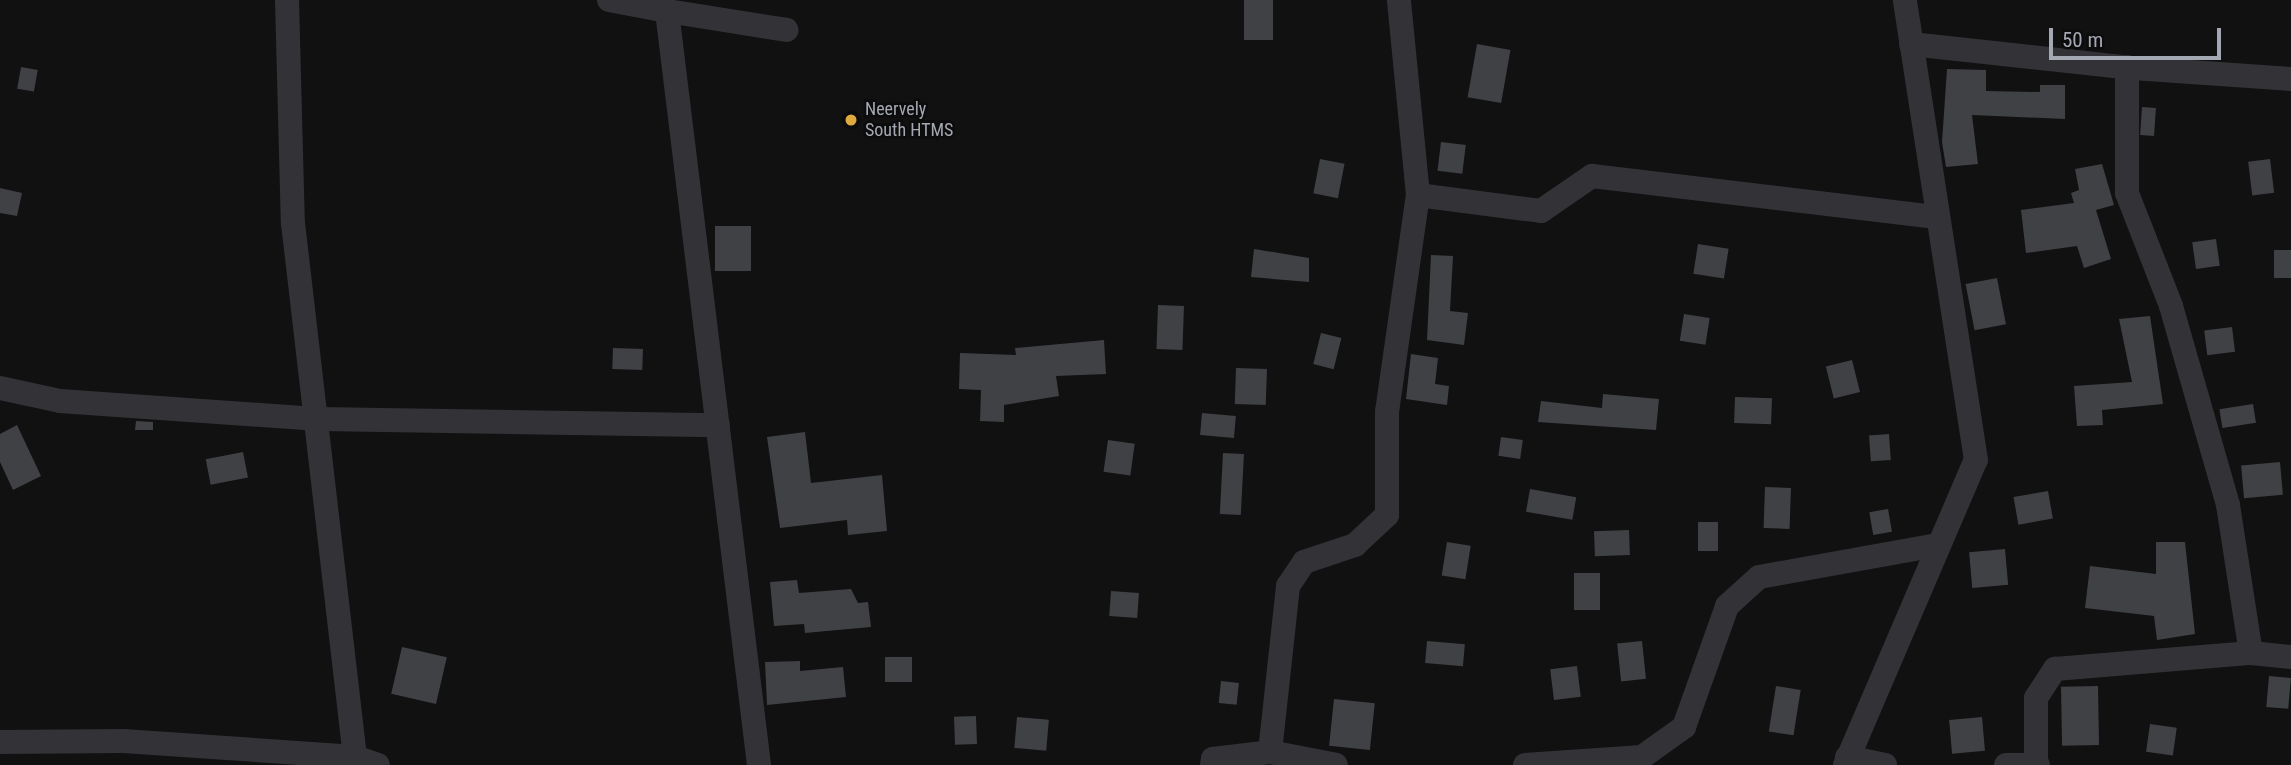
<!DOCTYPE html>
<style>
body{margin:0}
#map{position:relative;width:2291px;height:765px;overflow:hidden;background:#111112;font-family:"Roboto Condensed",sans-serif}
div>[style]{position:absolute}
.building>*{inset:0;background:#404145;transform-origin:0 0}
.street>*{height:24px;margin:-12px;padding:0 12px;transform-origin:12px;border-radius:12px;background:#333337}
.dots>*{width:19px;height:19px;translate:-50% -50%;box-sizing:border-box;border:4px solid #0c0c0d;border-radius:50%}
span{translate:-50% -50%;white-space:nowrap;text-align:center;line-height:1.15;-webkit-text-stroke:5px #0c0c0d;paint-order:stroke}
.poi-label{font-size:18px;color:#a4a8b2}
.left{translate:0 -50%;text-align:left}
.scale{position:absolute;left:2049px;top:28px;width:172px;height:32px;box-sizing:border-box;border:4px solid #a4a8b2;border-top:0;padding-left:9px;font-size:21px;line-height:24px;white-space:nowrap;color:#a4a8b2;-webkit-text-stroke:5px #0c0c0d;paint-order:stroke}
</style>
<div id="map">
<div class="building">
<div style="left:1244px;top:0;width:29px;height:40px"></div>
<div style="left:1477px;top:44px;width:34px;height:54px;rotate:10deg"></div>
<div style="left:21px;top:67px;width:17px;height:22px;rotate:10deg"></div>
<div style="clip-path:polygon(1947px 69px,1986px 70px,1986px 91px,2040px 92px,2040px 85px,2065px 85px,2065px 119px,1972px 115px,1978px 164px,1946px 167px,1942px 142px)"></div>
<div style="left:2142px;top:107px;width:14px;height:28px;rotate:4deg"></div>
<div style="left:1441px;top:142px;width:25px;height:29px;rotate:7deg"></div>
<div style="left:1320px;top:159px;width:25px;height:35px;rotate:11deg"></div>
<div style="left:2270px;top:159px;width:34px;height:22px;rotate:83deg"></div>
<div style="clip-path:polygon(2102px 164px,2114px 205px,2096px 210px,2111px 259px,2084px 268px,2077px 246px,2026px 253px,2021px 210px,2074px 203px,2071px 193px,2079px 190px,2075px 169px)"></div>
<div style="clip-path:polygon(0 188px,22px 193px,17px 216px,0 213px)"></div>
<div style="left:715px;top:226px;width:36px;height:45px"></div>
<div style="left:2216px;top:239px;width:27px;height:24px;rotate:82deg"></div>
<div style="left:1698px;top:244px;width:31px;height:30px;rotate:9deg"></div>
<div style="clip-path:polygon(1254px 249px,1309px 258px,1309px 282px,1251px 277px)"></div>
<div style="left:2274px;top:250px;width:17px;height:28px"></div>
<div style="clip-path:polygon(1431px 255px,1453px 256px,1450px 311px,1468px 313px,1464px 345px,1427px 340px)"></div>
<div style="left:1997px;top:278px;width:47px;height:32px;rotate:79deg"></div>
<div style="left:1158px;top:305px;width:26px;height:44px;rotate:2deg"></div>
<div style="left:1684px;top:314px;width:26px;height:27px;rotate:9deg"></div>
<div style="clip-path:polygon(2150px 316px,2163px 404px,2102px 410px,2103px 425px,2077px 426px,2074px 386px,2132px 382px,2119px 319px)"></div>
<div style="left:2232px;top:327px;width:25px;height:28px;rotate:83deg"></div>
<div style="left:1321px;top:333px;width:21px;height:32px;rotate:14deg"></div>
<div style="clip-path:polygon(1104px 340px,1106px 374px,1056px 376px,1059px 396px,1004px 405px,1004px 422px,980px 421px,981px 390px,959px 389px,960px 353px,1016px 355px,1015px 348px)"></div>
<div style="left:613px;top:348px;width:30px;height:21px;rotate:2deg"></div>
<div style="clip-path:polygon(1411px 354px,1438px 358px,1435px 384px,1449px 386px,1447px 405px,1406px 399px)"></div>
<div style="left:1852px;top:360px;width:33px;height:27px;rotate:76deg"></div>
<div style="left:1236px;top:368px;width:31px;height:36px;rotate:2deg"></div>
<div style="clip-path:polygon(1603px 394px,1659px 399px,1656px 430px,1538px 422px,1541px 401px,1602px 408px)"></div>
<div style="left:1735px;top:397px;width:37px;height:26px;rotate:2deg"></div>
<div style="left:2253px;top:404px;width:19px;height:34px;rotate:81deg"></div>
<div style="left:1202px;top:413px;width:34px;height:22px;rotate:5deg"></div>
<div style="clip-path:polygon(136px 421px,153px 422px,153px 430px,135px 430px)"></div>
<div style="clip-path:polygon(17px 425px,41px 476px,13px 490px,0 462px,0 434px)"></div>
<div style="clip-path:polygon(805px 432px,811px 483px,882px 475px,887px 531px,848px 535px,847px 520px,780px 528px,767px 437px)"></div>
<div style="left:1889px;top:434px;width:26px;height:20px;rotate:86deg"></div>
<div style="left:1501px;top:437px;width:22px;height:19px;rotate:8deg"></div>
<div style="left:1108px;top:440px;width:27px;height:32px;rotate:8deg"></div>
<div style="left:243px;top:452px;width:26px;height:38px;rotate:79deg"></div>
<div style="left:1223px;top:453px;width:21px;height:61px;rotate:3deg"></div>
<div style="left:2280px;top:462px;width:33px;height:39px;rotate:85deg"></div>
<div style="left:1765px;top:487px;width:26px;height:41px;rotate:2deg"></div>
<div style="left:1530px;top:489px;width:47px;height:23px;rotate:10deg"></div>
<div style="left:2048px;top:491px;width:28px;height:35px;rotate:80deg"></div>
<div style="left:1888px;top:509px;width:23px;height:19px;rotate:80deg"></div>
<div style="left:1718px;top:522px;width:29px;height:20px;rotate:90deg"></div>
<div style="left:1629px;top:530px;width:25px;height:35px;rotate:88deg"></div>
<div style="left:1447px;top:542px;width:24px;height:34px;rotate:9deg"></div>
<div style="clip-path:polygon(2156px 542px,2185px 542px,2195px 634px,2157px 640px,2154px 616px,2085px 608px,2090px 566px,2156px 574px)"></div>
<div style="left:2005px;top:549px;width:36px;height:36px;rotate:85deg"></div>
<div style="left:1574px;top:573px;width:26px;height:37px"></div>
<div style="clip-path:polygon(797px 580px,799px 593px,851px 589px,858px 603px,868px 602px,871px 627px,805px 633px,804px 624px,774px 626px,770px 582px)"></div>
<div style="left:1111px;top:591px;width:28px;height:25px;rotate:4deg"></div>
<div style="left:1427px;top:641px;width:38px;height:22px;rotate:5deg"></div>
<div style="left:1642px;top:641px;width:38px;height:25px;rotate:84deg"></div>
<div style="left:402px;top:647px;width:46px;height:48px;rotate:13deg"></div>
<div style="left:885px;top:657px;width:27px;height:25px"></div>
<div style="clip-path:polygon(800px 661px,800px 671px,843px 667px,846px 697px,767px 705px,765px 662px)"></div>
<div style="left:1577px;top:666px;width:31px;height:27px;rotate:83deg"></div>
<div style="left:2269px;top:676px;width:22px;height:31px;rotate:5deg"></div>
<div style="left:1221px;top:681px;width:18px;height:22px;rotate:6deg"></div>
<div style="left:1776px;top:686px;width:25px;height:46px;rotate:9deg"></div>
<div style="left:2098px;top:686px;width:59px;height:37px;rotate:89deg"></div>
<div style="left:1334px;top:699px;width:41px;height:47px;rotate:6deg"></div>
<div style="left:976px;top:716px;width:28px;height:22px;rotate:88deg"></div>
<div style="left:1017px;top:717px;width:32px;height:31px;rotate:5deg"></div>
<div style="left:1982px;top:717px;width:34px;height:33px;rotate:85deg"></div>
<div style="left:2150px;top:724px;width:27px;height:28px;rotate:8deg"></div>
</div>
<div class="street">
<div style="left:287px;top:0;width:223px;rotate:88.5deg"></div>
<div style="left:293px;top:223px;width:538px;rotate:83.38deg"></div>
<div style="left:609px;top:0;width:59px;rotate:10.7deg"></div>
<div style="left:1911px;top:44px;width:223px;rotate:6.2deg"></div>
<div style="left:2133px;top:68px;width:158px;rotate:4deg"></div>
<div style="left:2127px;top:67px;width:126px;rotate:90deg"></div>
<div style="left:2127px;top:193px;width:121px;rotate:68.7deg"></div>
<div style="left:2171px;top:306px;width:207px;rotate:74deg"></div>
<div style="left:2228px;top:505px;width:150px;rotate:81.2deg"></div>
<div style="left:1418px;top:195px;width:124px;rotate:7.4deg"></div>
<div style="left:1541px;top:211px;width:62px;rotate:-34.5deg"></div>
<div style="left:1592px;top:176px;width:347px;rotate:6.8deg"></div>
<div style="left:0;top:388px;width:61px;rotate:12.2deg"></div>
<div style="left:60px;top:401px;width:260px;rotate:4deg"></div>
<div style="left:319px;top:419px;width:399px;rotate:0.9deg"></div>
<div style="left:0;top:742px;width:123px;rotate:-0.5deg"></div>
<div style="left:123px;top:741px;width:233px;rotate:3.9deg"></div>
<div style="left:355px;top:757px;width:24px;rotate:19deg"></div>
<div style="left:1270px;top:752px;width:67px;rotate:11.1deg"></div>
<div style="left:1847px;top:757px;width:39px;rotate:12deg"></div>
<div style="left:2036px;top:762px;width:64px;rotate:-90deg"></div>
<div style="left:2036px;top:698px;width:35px;rotate:-57deg"></div>
<div style="left:2055px;top:669px;width:197px;rotate:-4.7deg"></div>
<div style="left:2251px;top:653px;width:40px;rotate:5.7deg"></div>
<div style="left:759px;top:765px;width:760px;rotate:-96.96deg"></div>
<div style="left:667px;top:11px;width:121px;rotate:9deg"></div>
<div style="left:1212px;top:765px;width:6px;rotate:-81deg"></div>
<div style="left:1213px;top:759px;width:57px;rotate:-7deg"></div>
<div style="left:1270px;top:752px;width:167px;rotate:-83.8deg"></div>
<div style="left:1288px;top:586px;width:29px;rotate:-56deg"></div>
<div style="left:1304px;top:562px;width:54px;rotate:-18.4deg"></div>
<div style="left:1355px;top:545px;width:44px;rotate:-43.2deg"></div>
<div style="left:1387px;top:515px;width:103px;rotate:-90deg"></div>
<div style="left:1387px;top:412px;width:219px;rotate:-81.9deg"></div>
<div style="left:1418px;top:195px;width:196px;rotate:-95.6deg"></div>
<div style="left:1525px;top:765px;width:117px;rotate:-3.9deg"></div>
<div style="left:1642px;top:757px;width:52px;rotate:-35.5deg"></div>
<div style="left:1684px;top:727px;width:128px;rotate:-70.4deg"></div>
<div style="left:1727px;top:606px;width:43px;rotate:-42.2deg"></div>
<div style="left:1759px;top:577px;width:181px;rotate:-10.2deg"></div>
<div style="left:1845px;top:765px;width:332px;rotate:-66.8deg"></div>
<div style="left:1976px;top:460px;width:465px;rotate:-98.8deg"></div>
<div style="left:2006px;top:765px;width:32px"></div>
</div>
<div class="dots">
<div style="left:851px;top:120px;background:#deaa3e"></div>
</div>
<div class="poi-label">
<span class="left" style="left:865px;top:120px">Neervely<br>South HTMS</span>
</div>
<div class="scale">50 m</div>
</div>
